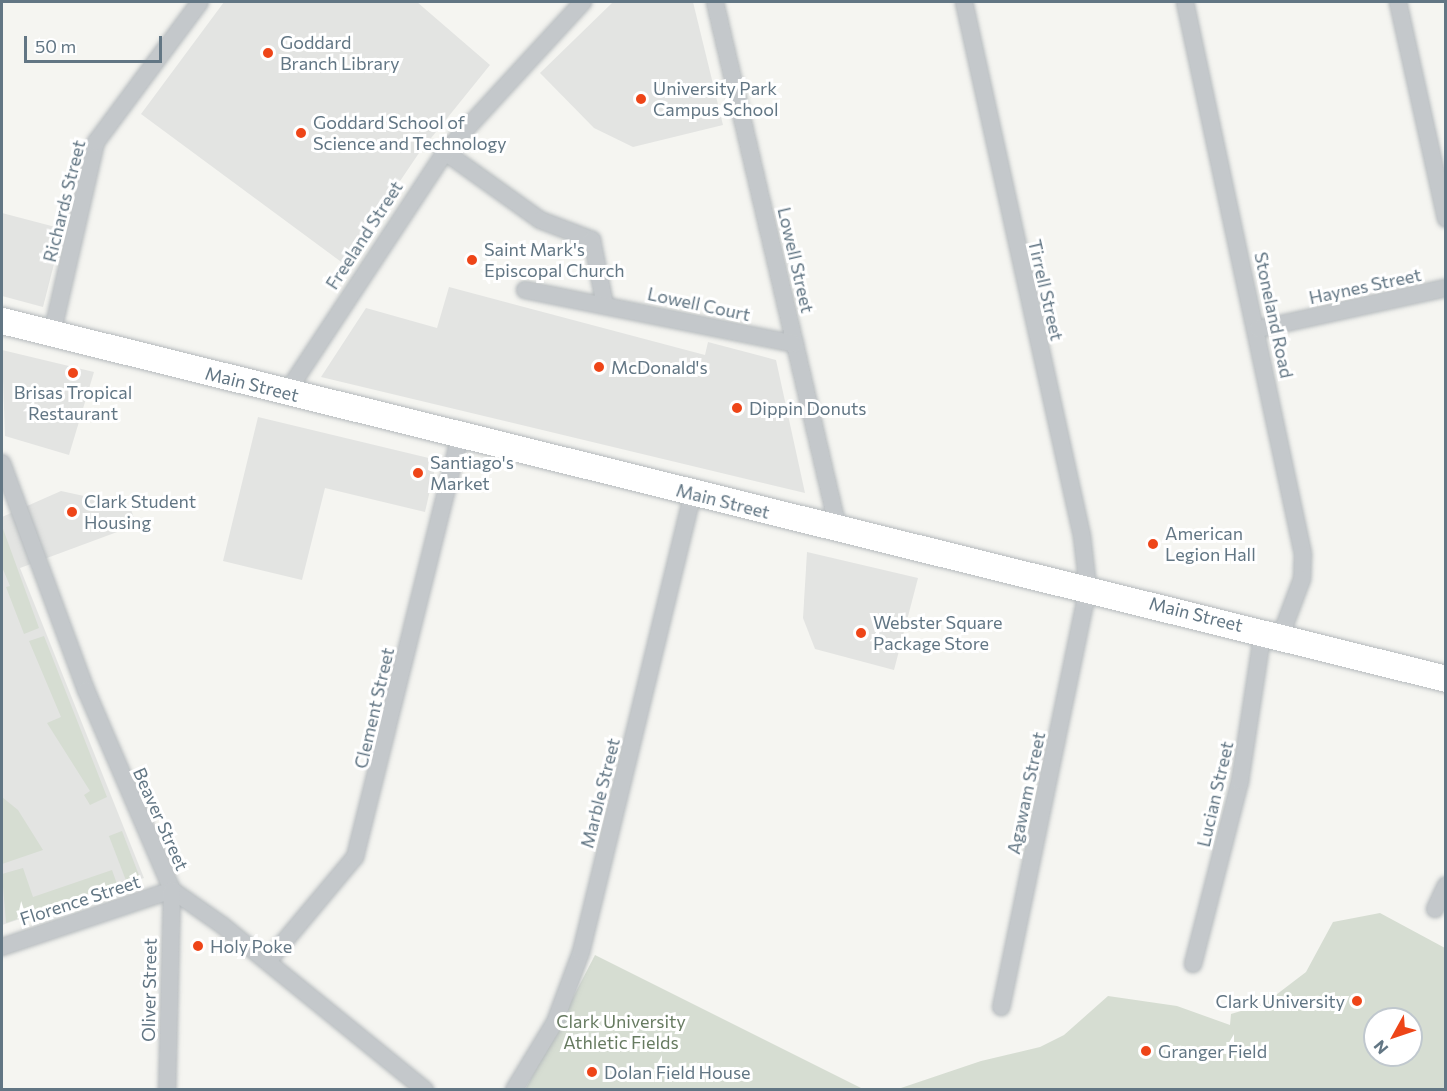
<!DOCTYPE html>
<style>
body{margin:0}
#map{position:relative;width:1447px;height:1091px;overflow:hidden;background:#f5f5f1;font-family:Commissioner,sans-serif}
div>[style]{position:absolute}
.built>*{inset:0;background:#e3e4e2}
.green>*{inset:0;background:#d6ddd2;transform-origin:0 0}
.roads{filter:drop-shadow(0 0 2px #b5babd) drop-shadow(0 0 2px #b5babd)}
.street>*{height:16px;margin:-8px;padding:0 8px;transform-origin:8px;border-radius:8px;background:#c4c8cb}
.primary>*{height:26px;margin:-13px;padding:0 13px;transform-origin:13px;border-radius:13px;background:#fff}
.dots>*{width:16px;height:16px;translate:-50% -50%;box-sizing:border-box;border:3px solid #fff;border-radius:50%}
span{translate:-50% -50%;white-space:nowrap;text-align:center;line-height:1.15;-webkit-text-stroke:6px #fff;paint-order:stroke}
.poi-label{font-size:18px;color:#627684}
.left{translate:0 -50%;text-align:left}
.right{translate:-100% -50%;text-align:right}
.street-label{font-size:18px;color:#627684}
.park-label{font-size:18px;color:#677b61}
.frame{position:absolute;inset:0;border:3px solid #627684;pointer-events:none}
.north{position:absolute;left:1363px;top:1007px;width:60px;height:60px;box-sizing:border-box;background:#fff;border:2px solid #c0c8ce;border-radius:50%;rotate:230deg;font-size:16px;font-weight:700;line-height:24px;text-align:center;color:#627684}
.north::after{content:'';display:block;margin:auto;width:21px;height:27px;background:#ee4518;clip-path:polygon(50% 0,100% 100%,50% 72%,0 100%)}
.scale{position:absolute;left:24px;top:36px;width:138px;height:27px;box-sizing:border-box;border:3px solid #627684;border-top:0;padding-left:8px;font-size:18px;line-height:21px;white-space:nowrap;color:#627684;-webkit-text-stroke:4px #fff;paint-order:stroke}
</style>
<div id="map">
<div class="built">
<div style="clip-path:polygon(224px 2px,417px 2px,490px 65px,419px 153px,344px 264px,141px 114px)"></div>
<div style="clip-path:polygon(613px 2px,693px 2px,723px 125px,633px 147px,594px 128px,540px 73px)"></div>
<div style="clip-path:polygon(2px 213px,63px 229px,43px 307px,2px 296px)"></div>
<div style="clip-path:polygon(449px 287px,705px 355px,708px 342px,776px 360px,805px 493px,321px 377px,366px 308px,437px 328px)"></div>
<div style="clip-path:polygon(2px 350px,94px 372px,69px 455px,5px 436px)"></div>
<div style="clip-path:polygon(258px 417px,437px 460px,425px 512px,325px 488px,302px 580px,223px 561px)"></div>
<div style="clip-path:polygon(61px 491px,130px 506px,136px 525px,20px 568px,144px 878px,2px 925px,2px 517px)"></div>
<div style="clip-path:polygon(807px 552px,918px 578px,894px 670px,815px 649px,803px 618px)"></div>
</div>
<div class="green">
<div style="clip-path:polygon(2px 526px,39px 628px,24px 634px,6px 587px,10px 586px,2px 567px)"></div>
<div style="clip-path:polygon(44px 636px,107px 797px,90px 805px,84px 795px,90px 791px,47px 723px,61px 717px,29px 641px)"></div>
<div style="clip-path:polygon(2px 797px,18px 810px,43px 850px,2px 864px)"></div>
<div style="left:122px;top:831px;width:49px;height:14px;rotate:69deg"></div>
<div style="clip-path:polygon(23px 868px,33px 897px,112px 870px,117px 884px,6px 923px,2px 874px)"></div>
<div style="clip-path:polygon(evenodd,1380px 913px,1445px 948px,1445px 1089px,898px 1089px,981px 1061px,1040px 1047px,1064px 1035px,1108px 996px,1177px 1006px,1230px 1025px,1231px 1014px,1264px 1004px,1306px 972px,1333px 922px,1380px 913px,1375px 1019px,1411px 1019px,1411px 1055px,1375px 1055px,1375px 1019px)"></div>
<div style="clip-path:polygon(595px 955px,863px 1089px,525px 1090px)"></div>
</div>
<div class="roads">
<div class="street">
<div style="left:715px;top:2px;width:540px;rotate:76.84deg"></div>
<div style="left:964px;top:2px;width:547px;rotate:77.54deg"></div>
<div style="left:1082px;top:536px;width:52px;rotate:83.4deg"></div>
<div style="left:1088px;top:588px;width:428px;rotate:101.7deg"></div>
<div style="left:1185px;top:2px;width:564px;rotate:77.93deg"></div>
<div style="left:1303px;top:554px;width:25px;rotate:92deg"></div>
<div style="left:1302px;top:579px;width:60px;rotate:110.6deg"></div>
<div style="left:1398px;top:2px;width:222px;rotate:77.5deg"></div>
<div style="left:445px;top:152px;width:117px;rotate:35.6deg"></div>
<div style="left:540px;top:220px;width:56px;rotate:21deg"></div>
<div style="left:592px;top:240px;width:66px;rotate:78.7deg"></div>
<div style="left:525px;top:290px;width:275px;rotate:11.3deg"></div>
<div style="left:1258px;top:329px;width:192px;rotate:-12.3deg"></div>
<div style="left:52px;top:334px;width:197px;rotate:-77.1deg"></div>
<div style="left:96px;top:142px;width:174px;rotate:-53.4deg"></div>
<div style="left:287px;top:392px;width:287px;rotate:-56.6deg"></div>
<div style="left:445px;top:152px;width:204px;rotate:-47.4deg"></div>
<div style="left:2px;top:463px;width:242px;rotate:69.7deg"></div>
<div style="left:86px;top:690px;width:218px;rotate:66.7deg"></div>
<div style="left:172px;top:890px;width:61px;rotate:35deg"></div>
<div style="left:222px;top:925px;width:262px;rotate:39.1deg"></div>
<div style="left:1435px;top:909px;width:26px;rotate:-65deg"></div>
<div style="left:2px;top:947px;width:179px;rotate:-18.5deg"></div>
<div style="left:172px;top:890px;width:200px;rotate:91.4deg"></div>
<div style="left:268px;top:961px;width:136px;rotate:-50.1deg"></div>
<div style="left:355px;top:857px;width:434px;rotate:-76deg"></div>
<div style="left:1193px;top:964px;width:189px;rotate:-75.6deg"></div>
<div style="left:1240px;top:781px;width:152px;rotate:-81.3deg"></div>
<div style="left:514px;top:1090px;width:79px;rotate:-58.9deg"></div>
<div style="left:555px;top:1022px;width:75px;rotate:-69.6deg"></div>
<div style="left:581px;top:952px;width:471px;rotate:-76.3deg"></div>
</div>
<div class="primary">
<div style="left:2px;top:321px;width:1488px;rotate:13.92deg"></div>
</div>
</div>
<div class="dots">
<div style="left:268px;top:53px;background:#ee4518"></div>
<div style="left:641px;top:99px;background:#ee4518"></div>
<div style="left:301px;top:133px;background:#ee4518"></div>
<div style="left:472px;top:260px;background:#ee4518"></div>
<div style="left:599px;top:367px;background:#ee4518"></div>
<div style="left:73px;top:373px;background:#ee4518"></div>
<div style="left:737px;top:408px;background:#ee4518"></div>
<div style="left:418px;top:473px;background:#ee4518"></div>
<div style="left:72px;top:512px;background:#ee4518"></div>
<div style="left:1153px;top:544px;background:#ee4518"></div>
<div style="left:861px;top:633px;background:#ee4518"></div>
<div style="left:198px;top:946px;background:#ee4518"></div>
<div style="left:1357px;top:1001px;background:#ee4518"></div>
<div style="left:1146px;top:1051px;background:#ee4518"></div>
<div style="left:592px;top:1072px;background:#ee4518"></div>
</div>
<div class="poi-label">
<span class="left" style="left:280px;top:53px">Goddard<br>Branch Library</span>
<span class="left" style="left:653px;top:99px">University Park<br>Campus School</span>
<span class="left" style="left:313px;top:133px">Goddard School of<br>Science and Technology</span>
<span class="left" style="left:484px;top:260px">Saint Mark's<br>Episcopal Church</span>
<span class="left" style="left:611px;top:367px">McDonald's</span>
<span style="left:73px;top:403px">Brisas Tropical<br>Restaurant</span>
<span class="left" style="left:749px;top:408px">Dippin Donuts</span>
<span class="left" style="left:430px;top:473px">Santiago's<br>Market</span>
<span class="left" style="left:84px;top:512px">Clark Student<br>Housing</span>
<span class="left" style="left:1165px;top:544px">American<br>Legion Hall</span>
<span class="left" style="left:873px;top:633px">Webster Square<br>Package Store</span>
<span class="left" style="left:210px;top:946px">Holy Poke</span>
<span class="right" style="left:1345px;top:1001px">Clark University</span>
<span class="left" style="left:1158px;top:1051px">Granger Field</span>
<span class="left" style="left:604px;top:1072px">Dolan Field House</span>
</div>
<div class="street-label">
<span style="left:64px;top:201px;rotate:-76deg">Richards Street</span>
<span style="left:364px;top:235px;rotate:-57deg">Freeland Street</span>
<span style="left:796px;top:260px;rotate:77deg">Lowell Street</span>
<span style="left:1365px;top:286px;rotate:-12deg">Haynes Street</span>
<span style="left:1046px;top:290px;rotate:77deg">Tirrell Street</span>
<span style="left:699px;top:304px;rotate:12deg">Lowell Court</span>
<span style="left:1274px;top:315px;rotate:78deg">Stoneland Road</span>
<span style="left:252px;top:384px;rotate:14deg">Main Street</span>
<span style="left:723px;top:501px;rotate:14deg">Main Street</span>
<span style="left:1196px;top:614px;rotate:14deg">Main Street</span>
<span style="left:374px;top:708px;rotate:-77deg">Clement Street</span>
<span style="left:600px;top:793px;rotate:-76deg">Marble Street</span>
<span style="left:1026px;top:793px;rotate:-78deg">Agawam Street</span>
<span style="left:1215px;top:794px;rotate:-77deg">Lucian Street</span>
<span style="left:161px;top:819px;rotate:66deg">Beaver Street</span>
<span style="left:80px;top:900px;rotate:-18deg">Florence Street</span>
<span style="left:149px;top:990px;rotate:-89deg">Oliver Street</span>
</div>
<div class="park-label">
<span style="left:621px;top:1032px">Clark University<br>Athletic Fields</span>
</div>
<div class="frame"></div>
<div class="north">N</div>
<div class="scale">50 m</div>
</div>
